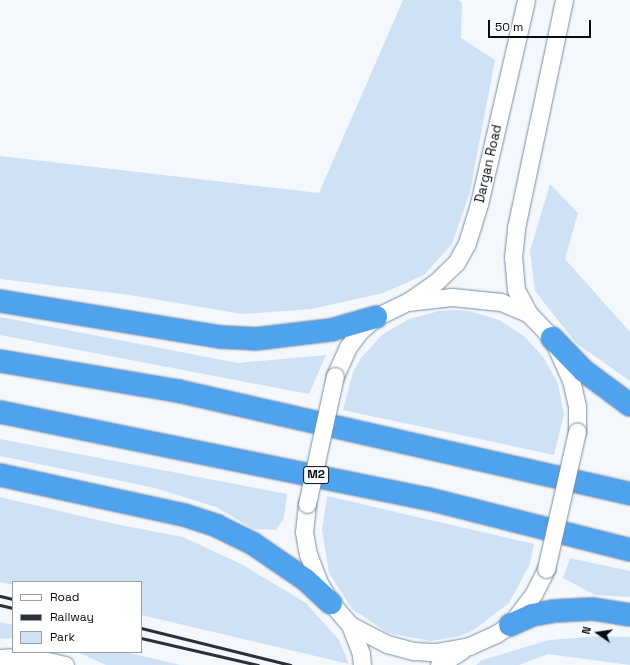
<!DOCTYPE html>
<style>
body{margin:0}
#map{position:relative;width:630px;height:665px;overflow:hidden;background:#f4f8fd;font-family:"Space Grotesk",sans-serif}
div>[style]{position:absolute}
.green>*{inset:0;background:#cee1f5}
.roads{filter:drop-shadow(0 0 1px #778da3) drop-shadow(0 0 1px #778da3)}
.tertiary>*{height:17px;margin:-8.5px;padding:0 8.5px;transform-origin:8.5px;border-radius:8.5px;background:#fff}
.motorway>*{height:22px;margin:-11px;padding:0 11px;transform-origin:11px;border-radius:11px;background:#4fa2ee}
.rail>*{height:3px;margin:-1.5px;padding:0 1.5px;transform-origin:1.5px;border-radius:1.5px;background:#2a3038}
.bridges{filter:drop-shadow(0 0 1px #778da3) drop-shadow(0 0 1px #778da3)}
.tertiary-bridge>*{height:17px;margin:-8.5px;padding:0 8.5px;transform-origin:8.5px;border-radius:8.5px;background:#fff}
span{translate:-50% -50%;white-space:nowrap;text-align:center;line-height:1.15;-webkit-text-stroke:3px #fff;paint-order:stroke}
.shield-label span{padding:1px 3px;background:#fff;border:1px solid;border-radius:3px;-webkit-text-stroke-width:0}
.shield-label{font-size:12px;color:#060d15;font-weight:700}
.street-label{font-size:13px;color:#060d15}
.legend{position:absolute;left:12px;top:581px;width:130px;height:72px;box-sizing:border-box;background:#fff;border:1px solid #9b9ea1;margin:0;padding:5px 7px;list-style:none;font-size:12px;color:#060d15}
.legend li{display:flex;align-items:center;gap:8px;height:20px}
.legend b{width:20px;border:1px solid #9b9ea1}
.north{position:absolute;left:578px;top:613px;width:40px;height:40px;-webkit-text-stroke:3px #fff;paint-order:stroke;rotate:283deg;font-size:11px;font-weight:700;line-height:16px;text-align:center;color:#060d15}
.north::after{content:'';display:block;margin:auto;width:14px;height:18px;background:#060d15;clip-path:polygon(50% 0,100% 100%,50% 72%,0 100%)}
.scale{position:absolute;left:488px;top:20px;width:103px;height:18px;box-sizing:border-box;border:2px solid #060d15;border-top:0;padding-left:5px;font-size:12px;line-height:14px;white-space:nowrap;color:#060d15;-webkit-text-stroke:3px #fff;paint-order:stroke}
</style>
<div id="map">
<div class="green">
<div style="clip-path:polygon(403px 0,458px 0,462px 3px,461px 38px,495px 60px,470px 192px,452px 244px,424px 275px,383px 293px,312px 309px,242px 314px,130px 295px,0 279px,0 156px,319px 193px)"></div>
<div style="clip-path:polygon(550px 184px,578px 213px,565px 259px,630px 332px,630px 381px,576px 343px,535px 291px,530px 251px)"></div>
<div style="clip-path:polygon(454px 310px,469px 311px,499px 320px,524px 336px,544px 358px,558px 384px,564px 414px,554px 455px,343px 410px,353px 372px,361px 358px,382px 335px,409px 319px,439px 311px)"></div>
<div style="clip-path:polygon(0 317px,238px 363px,326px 355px,309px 394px,0 335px)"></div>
<div style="clip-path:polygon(0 439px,287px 494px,284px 518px,276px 530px,253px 529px,216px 507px,155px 488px,0 456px)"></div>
<div style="clip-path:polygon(327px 496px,534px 544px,530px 564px,509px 603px,474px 630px,460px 636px,431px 641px,388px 633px,352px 609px,329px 573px,322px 530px)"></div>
<div style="clip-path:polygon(0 497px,115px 524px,183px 537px,243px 565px,306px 603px,339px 640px,349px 664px,141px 615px,141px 582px,13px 582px,13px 585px,0 582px)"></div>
<div style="clip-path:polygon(570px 558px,630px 571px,630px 597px,595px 595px,563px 578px)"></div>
<div style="clip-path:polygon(0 622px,13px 625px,13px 638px,0 639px)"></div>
<div style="clip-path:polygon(600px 636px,630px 637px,630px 665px,548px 654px,519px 665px,476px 665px,482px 660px,549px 640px)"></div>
<div style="clip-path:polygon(77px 652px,126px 652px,180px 665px,106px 665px)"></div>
</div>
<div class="roads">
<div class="tertiary">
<div style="left:409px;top:301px;width:33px;rotate:-35deg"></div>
<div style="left:436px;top:282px;width:28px;rotate:-44deg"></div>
<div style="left:456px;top:263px;width:23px;rotate:-61deg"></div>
<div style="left:467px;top:243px;width:41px;rotate:-72.9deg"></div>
<div style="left:479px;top:204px;width:209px;rotate:-77deg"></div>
<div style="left:529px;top:314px;width:27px;rotate:-118deg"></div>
<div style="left:516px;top:290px;width:32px;rotate:-95deg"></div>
<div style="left:513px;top:258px;width:30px;rotate:-84deg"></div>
<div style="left:516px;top:228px;width:233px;rotate:-78.1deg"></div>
<div style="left:335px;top:376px;width:32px;rotate:-66deg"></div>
<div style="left:348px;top:347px;width:21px;rotate:-53deg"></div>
<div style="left:361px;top:330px;width:20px;rotate:-41deg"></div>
<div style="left:376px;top:317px;width:34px;rotate:-26deg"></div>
<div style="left:407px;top:302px;width:45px;rotate:-6.3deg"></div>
<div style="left:452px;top:297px;width:49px;rotate:5.8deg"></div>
<div style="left:501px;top:302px;width:30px;rotate:23deg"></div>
<div style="left:529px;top:314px;width:33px;rotate:46deg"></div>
<div style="left:552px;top:338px;width:46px;rotate:65.7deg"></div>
<div style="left:571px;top:380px;width:27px;rotate:77deg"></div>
<div style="left:577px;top:406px;width:25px;rotate:90deg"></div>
<div style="left:307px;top:504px;width:28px;rotate:96deg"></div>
<div style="left:304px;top:532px;width:22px;rotate:80deg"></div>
<div style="left:308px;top:554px;width:31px;rotate:69deg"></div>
<div style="left:319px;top:583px;width:23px;rotate:59deg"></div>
<div style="left:331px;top:603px;width:29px;rotate:49deg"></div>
<div style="left:350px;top:625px;width:42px;rotate:27.2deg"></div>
<div style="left:387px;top:644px;width:28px;rotate:15deg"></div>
<div style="left:414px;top:651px;width:22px;rotate:3deg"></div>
<div style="left:436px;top:652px;width:34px;rotate:-10deg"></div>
<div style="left:469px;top:646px;width:30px;rotate:-24deg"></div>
<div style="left:496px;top:634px;width:17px;rotate:-33deg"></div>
<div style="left:510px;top:625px;width:40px;rotate:-53deg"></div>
<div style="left:534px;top:593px;width:27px;rotate:-63deg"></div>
<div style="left:350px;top:625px;width:31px;rotate:69deg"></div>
<div style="left:361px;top:654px;width:11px;rotate:85deg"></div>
<div style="left:0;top:658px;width:26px;rotate:-4deg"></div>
<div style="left:26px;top:656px;width:40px;rotate:13deg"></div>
<div style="left:439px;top:665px;width:27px;rotate:-33deg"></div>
</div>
<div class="motorway">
<div style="left:0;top:301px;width:224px;rotate:9.3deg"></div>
<div style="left:221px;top:337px;width:34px;rotate:3deg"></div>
<div style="left:255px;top:339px;width:77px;rotate:-6.8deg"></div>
<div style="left:331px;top:330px;width:47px;rotate:-16.1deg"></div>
<div style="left:552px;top:338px;width:46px;rotate:45.9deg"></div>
<div style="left:584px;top:371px;width:57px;rotate:36.5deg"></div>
<div style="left:0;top:361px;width:181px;rotate:9.6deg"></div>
<div style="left:178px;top:391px;width:464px;rotate:12.8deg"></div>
<div style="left:0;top:412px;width:438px;rotate:11.5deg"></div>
<div style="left:429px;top:499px;width:207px;rotate:14.2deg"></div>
<div style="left:0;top:475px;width:188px;rotate:12.3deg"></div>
<div style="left:184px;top:515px;width:35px;rotate:18deg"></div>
<div style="left:217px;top:526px;width:39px;rotate:26deg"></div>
<div style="left:252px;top:543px;width:65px;rotate:34.4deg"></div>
<div style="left:306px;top:580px;width:34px;rotate:43deg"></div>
<div style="left:510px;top:625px;width:24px;rotate:-24deg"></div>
<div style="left:532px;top:615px;width:22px;rotate:-10deg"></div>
<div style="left:554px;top:611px;width:39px;rotate:-3deg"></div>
<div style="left:593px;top:609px;width:37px;rotate:9deg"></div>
</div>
</div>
<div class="rail">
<div style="left:0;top:596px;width:13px;rotate:13deg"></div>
<div style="left:0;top:605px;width:13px;rotate:13deg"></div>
<div style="left:141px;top:628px;width:154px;rotate:13.9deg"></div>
<div style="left:141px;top:638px;width:120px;rotate:13deg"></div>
</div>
<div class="bridges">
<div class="tertiary-bridge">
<div style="left:307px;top:504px;width:131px;rotate:-77.7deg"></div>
<div style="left:546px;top:569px;width:141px;rotate:-77.3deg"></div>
</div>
</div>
<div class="shield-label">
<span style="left:316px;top:475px">M2</span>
</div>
<div class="street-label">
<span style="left:489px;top:164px;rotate:-77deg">Dargan Road</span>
</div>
<ul class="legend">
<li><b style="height:5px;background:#fff"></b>Road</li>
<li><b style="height:5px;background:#2a3038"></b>Railway</li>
<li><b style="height:11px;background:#cee1f5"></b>Park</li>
</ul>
<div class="north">N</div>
<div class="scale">50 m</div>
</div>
